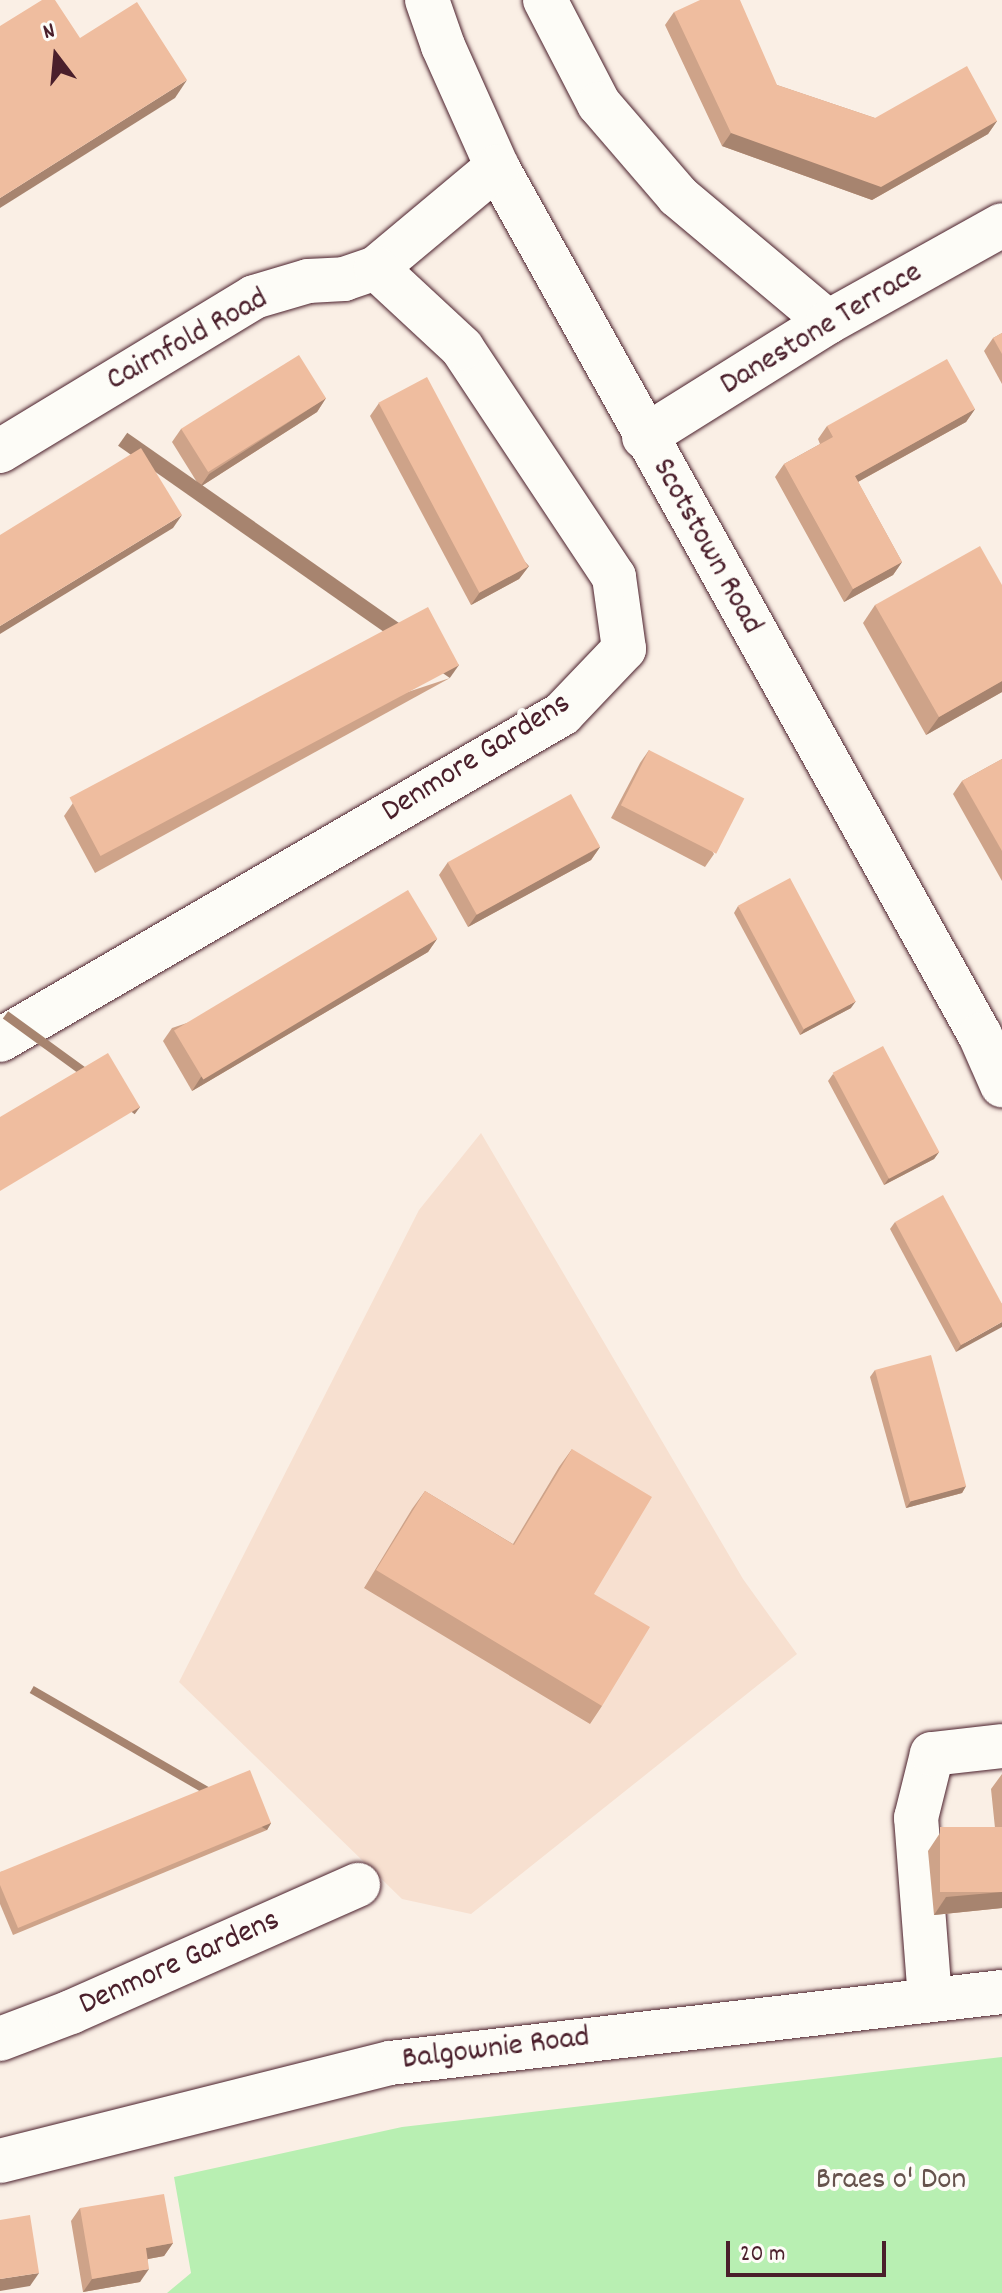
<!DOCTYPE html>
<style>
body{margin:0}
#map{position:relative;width:1002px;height:2293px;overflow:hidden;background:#faefe5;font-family:Dekko,sans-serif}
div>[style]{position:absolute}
.built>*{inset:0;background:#f7e0d0}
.green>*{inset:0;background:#b8efb2}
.roads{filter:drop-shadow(0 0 2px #4a1f2b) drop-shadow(0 0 2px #4a1f2b)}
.minor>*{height:44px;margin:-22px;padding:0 22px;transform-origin:22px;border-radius:22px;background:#fdfcf7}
.wall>*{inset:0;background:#cea389}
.shaded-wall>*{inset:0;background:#a7846f;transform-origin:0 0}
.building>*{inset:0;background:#efbd9f;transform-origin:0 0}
span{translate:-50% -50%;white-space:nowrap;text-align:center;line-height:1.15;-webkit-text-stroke:8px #fdfcf7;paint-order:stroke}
.street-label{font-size:32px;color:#4a1f2b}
.park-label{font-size:32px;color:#66534d}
.north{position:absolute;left:16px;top:16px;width:80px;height:80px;-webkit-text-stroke:6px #fdfcf7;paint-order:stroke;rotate:344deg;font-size:22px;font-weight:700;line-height:32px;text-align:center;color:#4a1f2b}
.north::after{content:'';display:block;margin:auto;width:28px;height:36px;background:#4a1f2b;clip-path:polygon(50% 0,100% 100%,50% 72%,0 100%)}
.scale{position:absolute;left:726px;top:2241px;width:160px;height:36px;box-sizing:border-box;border:4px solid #4a1f2b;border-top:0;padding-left:10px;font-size:24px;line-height:28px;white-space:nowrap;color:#4a1f2b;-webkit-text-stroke:6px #fdfcf7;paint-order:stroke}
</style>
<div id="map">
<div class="built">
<div style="clip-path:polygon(481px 1133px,743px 1579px,797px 1654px,471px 1914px,402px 1899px,179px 1682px,419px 1210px)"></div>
</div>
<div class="green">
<div style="clip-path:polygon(1002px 2057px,1002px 2293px,167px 2293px,191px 2273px,174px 2177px,402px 2127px)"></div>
</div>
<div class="roads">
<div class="minor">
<div style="left:427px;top:0;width:49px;rotate:70.8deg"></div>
<div style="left:443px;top:46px;width:133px;rotate:65.9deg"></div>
<div style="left:497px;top:167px;width:993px;rotate:60.91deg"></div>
<div style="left:980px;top:1035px;width:55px;rotate:66.3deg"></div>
<div style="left:545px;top:0;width:117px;rotate:62.6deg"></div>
<div style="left:599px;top:104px;width:121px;rotate:49.3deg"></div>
<div style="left:678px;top:196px;width:196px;rotate:40deg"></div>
<div style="left:644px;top:437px;width:217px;rotate:-32deg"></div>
<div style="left:828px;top:322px;width:199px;rotate:-29.1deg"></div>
<div style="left:0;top:451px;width:297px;rotate:-31.2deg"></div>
<div style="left:254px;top:297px;width:56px;rotate:-16.5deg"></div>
<div style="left:308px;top:281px;width:36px;rotate:-3deg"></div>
<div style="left:344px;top:279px;width:34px;rotate:-19deg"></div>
<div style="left:376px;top:268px;width:158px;rotate:-39.9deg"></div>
<div style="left:0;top:1040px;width:650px;rotate:-30.12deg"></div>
<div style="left:562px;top:714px;width:90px;rotate:-46.4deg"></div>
<div style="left:624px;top:649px;width:73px;rotate:-97.9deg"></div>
<div style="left:614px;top:577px;width:275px;rotate:-123.6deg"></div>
<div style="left:462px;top:348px;width:117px;rotate:-137.1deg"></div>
<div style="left:930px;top:1999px;width:182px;rotate:-94.4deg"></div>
<div style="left:916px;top:1818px;width:66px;rotate:-76deg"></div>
<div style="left:932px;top:1754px;width:70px;rotate:-6.5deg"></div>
<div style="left:0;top:2039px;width:76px;rotate:-20.8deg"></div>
<div style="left:71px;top:2012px;width:314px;rotate:-23.9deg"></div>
<div style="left:0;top:2161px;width:402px;rotate:-14.1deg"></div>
<div style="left:390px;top:2063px;width:616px;rotate:-6.62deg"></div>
</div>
</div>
<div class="wall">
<div style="clip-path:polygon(674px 12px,777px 85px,875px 118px,997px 121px,988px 134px,872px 200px,722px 146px,665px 25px)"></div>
<div style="clip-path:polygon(1002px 333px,1002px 384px,984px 351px,993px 338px)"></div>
<div style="clip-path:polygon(326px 398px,317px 412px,200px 487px,172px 442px,181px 429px)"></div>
<div style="clip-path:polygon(379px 403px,529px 566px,519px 579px,471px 605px,370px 416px)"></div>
<div style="clip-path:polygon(975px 409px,966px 422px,858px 482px,902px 562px,893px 575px,844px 602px,775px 477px,784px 464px,820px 444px,818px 439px,827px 426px)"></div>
<div style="clip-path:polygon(1002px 585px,1002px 692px,926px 735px,863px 623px,875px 605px)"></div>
<div style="clip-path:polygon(450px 678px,95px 873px,64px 816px,73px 803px)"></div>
<div style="clip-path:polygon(649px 750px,714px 854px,705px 867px,611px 818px,640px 763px)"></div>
<div style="clip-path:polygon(1002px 759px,1002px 881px,953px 794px,962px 781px)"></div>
<div style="clip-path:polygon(600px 847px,591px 860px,468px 927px,439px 875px,448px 862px)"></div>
<div style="clip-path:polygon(738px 906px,851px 1008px,800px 1035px,734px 913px)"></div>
<div style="clip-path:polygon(437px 939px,428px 952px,192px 1091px,163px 1041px,172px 1028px)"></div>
<div style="clip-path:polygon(833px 1074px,939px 1152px,934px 1159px,884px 1185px,828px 1081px)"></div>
<div style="clip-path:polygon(895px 1222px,1002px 1304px,956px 1352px,890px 1229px)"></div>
<div style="clip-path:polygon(875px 1370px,966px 1486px,962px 1493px,906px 1508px,870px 1377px)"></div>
<div style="clip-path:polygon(572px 1449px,594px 1594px,602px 1706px,590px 1724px,364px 1588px,412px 1509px,425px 1491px,513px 1544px,559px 1467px)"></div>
<div style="clip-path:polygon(1002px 1774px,1002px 1908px,934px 1915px,928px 1851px,940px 1833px,995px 1828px,991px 1789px)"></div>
<div style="clip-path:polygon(271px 1823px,267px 1830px,13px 1935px,0 1904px,0 1872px)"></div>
<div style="clip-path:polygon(80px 2208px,173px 2243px,164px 2256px,148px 2259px,140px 2282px,83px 2292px,71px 2221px)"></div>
</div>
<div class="shaded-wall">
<div style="clip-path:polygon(187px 80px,175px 98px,0 208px,0 198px)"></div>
<div style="clip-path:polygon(997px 121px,988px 134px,872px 200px,722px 146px,731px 133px)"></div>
<div style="clip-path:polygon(326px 398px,317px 412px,200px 487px,209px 474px)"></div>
<div style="clip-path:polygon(975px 409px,966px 422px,845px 489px,855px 476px)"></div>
<div style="clip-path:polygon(182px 515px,173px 528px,0 634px,0 626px)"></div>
<div style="clip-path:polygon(902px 562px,893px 575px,844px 602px,853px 589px)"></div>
<div style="clip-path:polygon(529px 566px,519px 579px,471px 605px,480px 592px)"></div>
<div style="left:459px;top:665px;width:16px;height:405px;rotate:125deg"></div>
<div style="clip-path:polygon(1002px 681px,1002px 692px,926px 735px,939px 717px)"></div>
<div style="clip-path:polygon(600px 847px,591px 860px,468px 927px,477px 914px)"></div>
<div style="clip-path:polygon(437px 939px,428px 952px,192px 1091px,201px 1077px)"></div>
<div style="clip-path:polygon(856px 1001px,851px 1008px,800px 1035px,805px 1028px)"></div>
<div style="left:140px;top:1107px;width:9px;height:163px;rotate:126deg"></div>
<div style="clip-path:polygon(939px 1152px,934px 1159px,884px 1185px,889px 1178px)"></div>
<div style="clip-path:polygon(1002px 1322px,1002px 1327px,956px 1352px,961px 1345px)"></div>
<div style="clip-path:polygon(966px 1486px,962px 1493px,906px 1508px,911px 1501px)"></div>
<div style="left:271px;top:1823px;width:8px;height:274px;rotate:120deg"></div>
<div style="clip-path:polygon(1002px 1892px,1002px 1908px,934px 1915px,946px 1897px)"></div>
<div style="clip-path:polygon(173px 2243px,164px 2256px,137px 2261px,146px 2248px)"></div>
<div style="clip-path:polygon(149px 2269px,140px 2282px,83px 2292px,92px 2279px)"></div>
<div style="clip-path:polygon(39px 2273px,30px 2286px,0 2291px,0 2279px)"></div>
</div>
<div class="building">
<div style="clip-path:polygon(42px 0,55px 0,80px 38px,137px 2px,187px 80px,0 198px,0 26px)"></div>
<div style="clip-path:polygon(700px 0,740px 0,777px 85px,875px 118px,967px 66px,997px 121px,881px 187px,731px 133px,674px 12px)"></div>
<div style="clip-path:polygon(1002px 333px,1002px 354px,993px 338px)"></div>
<div style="left:299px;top:355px;width:51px;height:139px;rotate:58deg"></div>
<div style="clip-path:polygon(947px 359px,975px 409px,855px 476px,902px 562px,853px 589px,784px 464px,833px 437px,827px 426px)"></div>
<div style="left:427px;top:377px;width:215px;height:55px;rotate:62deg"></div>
<div style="clip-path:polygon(141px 448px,182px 515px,0 626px,0 535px)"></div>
<div style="clip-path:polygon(980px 546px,1002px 585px,1002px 681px,939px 717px,875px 605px)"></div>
<div style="left:428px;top:607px;width:66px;height:406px;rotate:62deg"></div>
<div style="left:649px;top:750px;width:107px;height:62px;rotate:27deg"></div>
<div style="clip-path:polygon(1002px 759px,1002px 851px,962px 781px)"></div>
<div style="left:571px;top:794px;width:60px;height:141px;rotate:61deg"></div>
<div style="left:790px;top:878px;width:140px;height:59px;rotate:62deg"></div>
<div style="left:408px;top:890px;width:57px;height:273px;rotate:59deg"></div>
<div style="left:883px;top:1046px;width:120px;height:57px;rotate:62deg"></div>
<div style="clip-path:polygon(108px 1053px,140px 1107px,0 1191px,0 1117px)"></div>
<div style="clip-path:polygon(943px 1195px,1002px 1304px,1002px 1322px,961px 1345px,895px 1222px)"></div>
<div style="left:931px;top:1355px;width:136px;height:58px;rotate:75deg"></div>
<div style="clip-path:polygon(572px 1449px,652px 1497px,594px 1594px,650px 1627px,602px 1706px,376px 1570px,425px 1491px,514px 1545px)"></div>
<div style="clip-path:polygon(250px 1770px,271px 1823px,18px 1928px,0 1885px,0 1872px)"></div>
<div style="left:1002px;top:1827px;width:65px;height:62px;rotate:90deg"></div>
<div style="clip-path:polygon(164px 2194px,173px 2243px,146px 2248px,149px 2269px,92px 2279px,80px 2208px)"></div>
<div style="clip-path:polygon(30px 2215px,39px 2273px,0 2279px,0 2220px)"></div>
</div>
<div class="street-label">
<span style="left:822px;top:330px;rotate:-31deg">Danestone Terrace</span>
<span style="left:188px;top:341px;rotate:-29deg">Cairnfold Road</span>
<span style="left:706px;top:547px;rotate:61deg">Scotstown Road</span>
<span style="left:477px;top:759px;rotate:-32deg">Denmore Gardens</span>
<span style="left:180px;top:1964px;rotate:-24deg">Denmore Gardens</span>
<span style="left:496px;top:2050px;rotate:-7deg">Balgownie Road</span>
</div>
<div class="park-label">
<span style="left:891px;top:2181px">Braes o' Don</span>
</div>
<div class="north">N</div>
<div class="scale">20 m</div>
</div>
